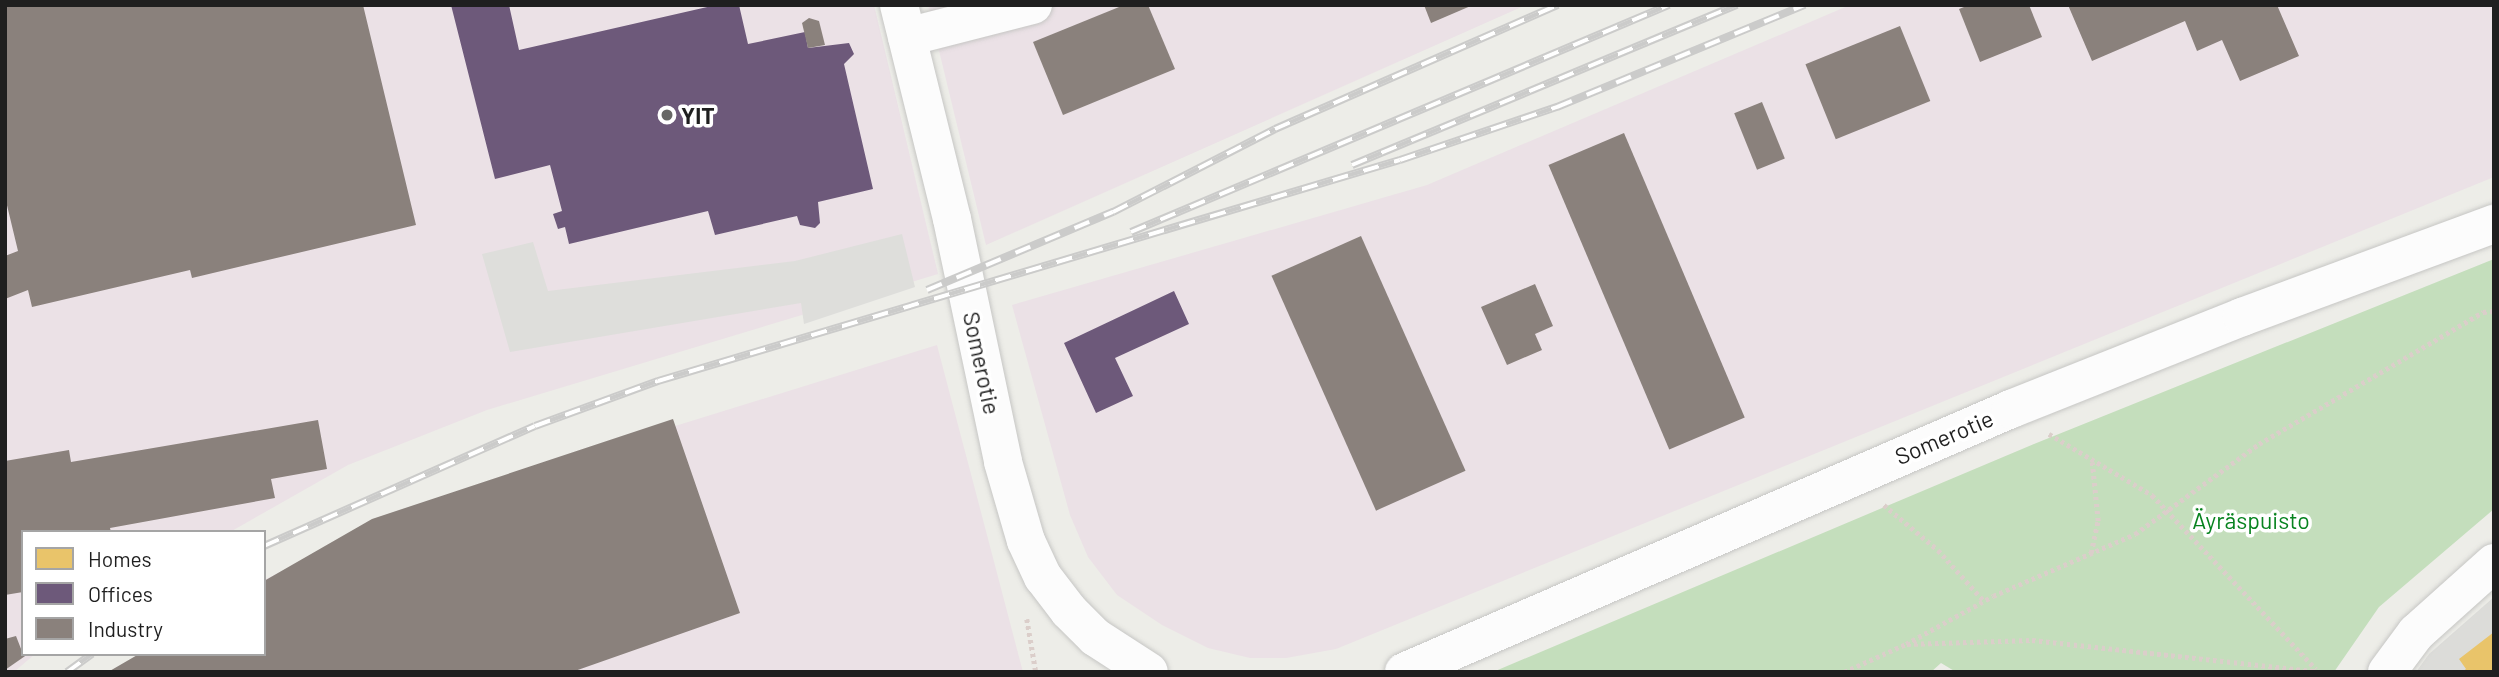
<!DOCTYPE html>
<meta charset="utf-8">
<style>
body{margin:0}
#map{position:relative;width:2499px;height:677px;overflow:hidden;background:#edede8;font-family:Barlow,sans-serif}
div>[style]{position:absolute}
.residential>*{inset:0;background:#dcdcd9}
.industrial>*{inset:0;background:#ebe1e6}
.forest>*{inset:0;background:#c4debc}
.parking>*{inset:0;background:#dededb}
.homes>*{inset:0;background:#e9c46a}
.offices>*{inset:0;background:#6d597a}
.industry>*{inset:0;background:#8a817c;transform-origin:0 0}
.path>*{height:4.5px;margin-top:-2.25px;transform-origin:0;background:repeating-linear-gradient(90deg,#dbceca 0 3.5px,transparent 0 7px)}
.roads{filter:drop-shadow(0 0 2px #c6c6c4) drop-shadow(0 0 2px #c6c6c4)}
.minor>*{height:38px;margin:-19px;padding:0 19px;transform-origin:19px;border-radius:19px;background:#fcfcfc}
.rail>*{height:8px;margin-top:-4px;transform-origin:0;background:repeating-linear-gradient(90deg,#fff 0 16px,#cbcbca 0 32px);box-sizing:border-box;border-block:2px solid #cbcbca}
.dots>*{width:19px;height:19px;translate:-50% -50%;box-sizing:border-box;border:4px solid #fff;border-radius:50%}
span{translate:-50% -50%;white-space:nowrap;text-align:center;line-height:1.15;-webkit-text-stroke:7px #fff;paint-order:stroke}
.poi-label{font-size:23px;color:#1f1f1f;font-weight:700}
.left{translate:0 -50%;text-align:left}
.street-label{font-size:23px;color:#1f1f1f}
.park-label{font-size:23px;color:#07831f}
.frame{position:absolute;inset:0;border:7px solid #1f1f1f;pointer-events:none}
.legend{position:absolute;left:21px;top:530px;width:245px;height:126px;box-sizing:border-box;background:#fff;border:2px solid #a5a5a5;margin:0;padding:9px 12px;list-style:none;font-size:21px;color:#1f1f1f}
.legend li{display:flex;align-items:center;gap:14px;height:35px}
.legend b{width:35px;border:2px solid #a5a5a5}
</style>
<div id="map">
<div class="residential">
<div style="clip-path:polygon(2494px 597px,2494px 672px,2416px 672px,2429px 654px)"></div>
</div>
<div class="industrial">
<div style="clip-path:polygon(5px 5px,874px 5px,938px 274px,487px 410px,348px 465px,230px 532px,23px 532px,23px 654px,35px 654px,14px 672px,5px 672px)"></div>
<div style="clip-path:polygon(928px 5px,1526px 5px,986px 245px)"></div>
<div style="clip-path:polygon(1850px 5px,2494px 5px,2494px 177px,1336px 649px,1286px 658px,1250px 658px,1208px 648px,1162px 625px,1117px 595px,1088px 557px,1070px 515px,1012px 305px,1427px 185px)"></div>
<div style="clip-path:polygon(937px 345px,1023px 672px,114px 672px,264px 654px,264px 580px,417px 506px)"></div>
</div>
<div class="forest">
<div style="clip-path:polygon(2494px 259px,2494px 509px,2379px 607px,2334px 672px,1956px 672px,1941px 663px,1931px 672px,1493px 672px,2034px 444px)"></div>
</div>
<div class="parking">
<div style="clip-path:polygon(902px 234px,915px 287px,804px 324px,801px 303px,510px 352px,482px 254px,533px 242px,548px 291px,795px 261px)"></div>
</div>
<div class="homes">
<div style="clip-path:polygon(2494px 632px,2494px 672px,2462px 672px,2466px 669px,2459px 659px)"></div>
</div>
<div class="offices">
<div style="clip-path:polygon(451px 5px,509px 5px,519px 50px,716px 5px,739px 5px,748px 44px,805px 32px,808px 48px,849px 43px,854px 54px,844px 64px,873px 189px,818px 202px,820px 223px,815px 228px,800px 225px,797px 216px,715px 235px,708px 211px,569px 244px,565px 227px,558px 229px,553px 214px,562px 211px,550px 165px,495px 179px)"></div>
<div style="clip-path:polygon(1174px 291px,1189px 324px,1115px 358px,1133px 396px,1096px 413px,1064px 343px)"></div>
</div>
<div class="industry">
<div style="clip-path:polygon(5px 5px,363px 5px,416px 225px,192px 278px,190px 270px,32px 307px,28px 290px,5px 299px,5px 256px,18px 251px,5px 197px)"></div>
<div style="clip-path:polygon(1124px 5px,1148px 5px,1175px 69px,1063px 115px,1033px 42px)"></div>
<div style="clip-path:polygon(1424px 5px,1473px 5px,1431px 23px)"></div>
<div style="clip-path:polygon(1969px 5px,2029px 5px,2042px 37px,1980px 62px,1959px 9px)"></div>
<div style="clip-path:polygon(2068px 5px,2277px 5px,2299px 56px,2240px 81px,2222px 40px,2197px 51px,2185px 21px,2092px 61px)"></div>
<div style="clip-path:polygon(809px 18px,819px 21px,825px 45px,808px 48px,802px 23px)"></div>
<div style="left:1900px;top:26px;width:81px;height:102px;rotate:68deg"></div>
<div style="left:1762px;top:102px;width:61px;height:30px;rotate:68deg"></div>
<div style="left:1624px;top:133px;width:309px;height:82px;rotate:67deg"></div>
<div style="left:1361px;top:236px;width:257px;height:98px;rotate:66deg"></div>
<div style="clip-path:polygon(1535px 284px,1553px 326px,1535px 334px,1542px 350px,1507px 365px,1481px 307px)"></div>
<div style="clip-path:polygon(673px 419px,740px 613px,572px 672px,108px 672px,139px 654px,264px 654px,264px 581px,372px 519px)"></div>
<div style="clip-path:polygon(318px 420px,327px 469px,271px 479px,275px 498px,110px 528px,111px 532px,23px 532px,23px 592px,5px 595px,5px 461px,69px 450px,71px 462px)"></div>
<div style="clip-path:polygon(16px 636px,23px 654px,28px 654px,5px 670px,5px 639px)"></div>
</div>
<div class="path">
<div style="left:2049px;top:434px;width:120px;rotate:30.6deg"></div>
<div style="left:2152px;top:495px;width:239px;rotate:46.7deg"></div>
<div style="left:1884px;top:505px;width:70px;rotate:39.8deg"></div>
<div style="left:1938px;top:550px;width:69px;rotate:48deg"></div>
<div style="left:2091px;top:553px;width:33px;rotate:-78deg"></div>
<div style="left:2098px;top:521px;width:59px;rotate:-95.8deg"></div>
<div style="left:1027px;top:619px;width:54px;rotate:80.4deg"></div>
<div style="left:1907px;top:644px;width:125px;rotate:-1.8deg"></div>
<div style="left:2032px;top:640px;width:291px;rotate:6.3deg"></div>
<div style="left:1844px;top:672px;width:68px;rotate:-24.3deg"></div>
<div style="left:1906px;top:644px;width:99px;rotate:-28.9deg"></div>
<div style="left:1993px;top:596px;width:155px;rotate:-23.6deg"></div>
<div style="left:2135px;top:534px;width:153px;rotate:-36deg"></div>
<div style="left:2259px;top:444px;width:260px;rotate:-30.5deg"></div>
<div style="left:2483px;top:312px;width:11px;rotate:-5deg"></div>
</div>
<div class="roads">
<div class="minor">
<div style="left:899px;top:5px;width:220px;rotate:76.1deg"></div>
<div style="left:952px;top:219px;width:248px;rotate:78.1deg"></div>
<div style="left:1003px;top:462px;width:82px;rotate:73.8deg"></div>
<div style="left:1026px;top:541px;width:40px;rotate:65deg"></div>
<div style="left:1043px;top:577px;width:43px;rotate:52.6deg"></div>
<div style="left:1069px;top:611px;width:37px;rotate:45deg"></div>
<div style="left:1095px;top:637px;width:64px;rotate:32.9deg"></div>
<div style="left:907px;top:37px;width:130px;rotate:-14.3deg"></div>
<div style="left:1404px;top:672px;width:662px;rotate:-23.43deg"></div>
<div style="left:2011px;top:409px;width:249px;rotate:-21.7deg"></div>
<div style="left:2242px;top:317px;width:269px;rotate:-20.3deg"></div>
<div style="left:2387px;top:672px;width:49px;rotate:-53.4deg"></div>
<div style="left:2416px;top:633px;width:105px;rotate:-41.9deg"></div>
</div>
</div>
<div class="rail">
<div style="left:1352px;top:165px;width:417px;rotate:-22.6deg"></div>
<div style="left:1131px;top:232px;width:584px;rotate:-22.88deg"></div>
<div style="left:927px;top:290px;width:202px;rotate:-22.8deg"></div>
<div style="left:1113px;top:212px;width:182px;rotate:-27.1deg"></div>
<div style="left:1275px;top:129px;width:309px;rotate:-23.7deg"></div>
<div style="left:264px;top:546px;width:296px;rotate:-23.9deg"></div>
<div style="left:535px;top:426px;width:131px;rotate:-20.1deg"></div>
<div style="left:658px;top:381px;width:774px;rotate:-16.59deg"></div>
<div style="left:1400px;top:160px;width:166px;rotate:-18.7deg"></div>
<div style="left:1557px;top:107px;width:268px;rotate:-22.4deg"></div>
<div style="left:67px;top:672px;width:31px;rotate:-36deg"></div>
</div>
<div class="dots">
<div style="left:667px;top:115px;background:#676765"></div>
</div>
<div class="poi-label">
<span class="left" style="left:681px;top:115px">YIT</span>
</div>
<div class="street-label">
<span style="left:982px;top:363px;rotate:78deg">Somerotie</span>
<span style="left:1944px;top:437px;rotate:-23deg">Somerotie</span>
</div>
<div class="park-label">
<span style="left:2251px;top:520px">Äyräspuisto</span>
</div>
<div class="frame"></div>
<ul class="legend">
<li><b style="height:19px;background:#e9c46a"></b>Homes</li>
<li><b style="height:19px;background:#6d597a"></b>Offices</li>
<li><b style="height:19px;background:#8a817c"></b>Industry</li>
</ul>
</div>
